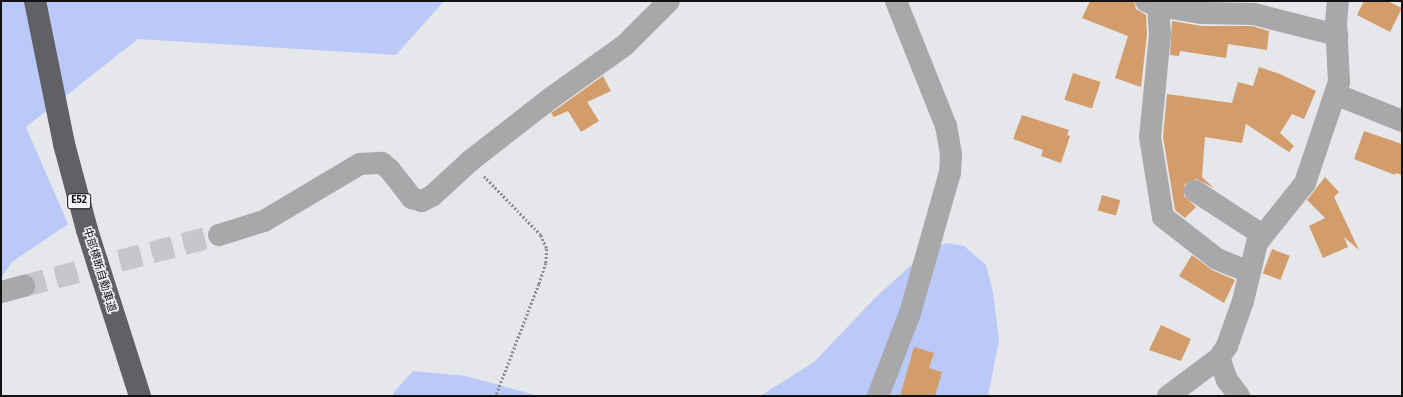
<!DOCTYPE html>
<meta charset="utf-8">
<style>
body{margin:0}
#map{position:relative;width:1403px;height:397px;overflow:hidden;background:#e6e7eb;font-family:"Fira Sans","Noto Sans JP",sans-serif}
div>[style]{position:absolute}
.green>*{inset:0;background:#bac9f8}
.building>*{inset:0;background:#d29d6b;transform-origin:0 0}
.minor-tunnel>*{height:22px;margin-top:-11px;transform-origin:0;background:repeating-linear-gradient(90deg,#c6c7cb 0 22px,transparent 0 33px)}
.path>*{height:2.5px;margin-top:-1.25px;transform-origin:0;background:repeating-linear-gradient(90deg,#8b8c8f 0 2px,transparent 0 4px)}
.minor>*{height:22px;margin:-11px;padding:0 11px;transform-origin:11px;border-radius:11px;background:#a8a8aa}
.highway>*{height:22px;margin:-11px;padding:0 11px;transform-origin:11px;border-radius:11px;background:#606164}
span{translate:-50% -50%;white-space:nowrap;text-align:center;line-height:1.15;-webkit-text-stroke:3px #f4f5f8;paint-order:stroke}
.shield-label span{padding:1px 3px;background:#f4f5f8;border:1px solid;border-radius:3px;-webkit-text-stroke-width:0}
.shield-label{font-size:10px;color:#121214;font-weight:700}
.street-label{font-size:11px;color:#121214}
.frame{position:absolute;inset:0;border:2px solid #121214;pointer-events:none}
</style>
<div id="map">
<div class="green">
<div style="clip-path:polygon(1px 1px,444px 1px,396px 55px,138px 39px,26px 127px,68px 224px,12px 262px,1px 278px)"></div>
<div style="clip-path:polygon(946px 243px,964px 246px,986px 265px,993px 292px,999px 340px,988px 396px,760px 396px,814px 362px,877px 296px,927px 251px)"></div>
<div style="clip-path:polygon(413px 371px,466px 376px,539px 396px,393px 396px,394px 392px)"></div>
</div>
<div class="building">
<div style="clip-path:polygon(1090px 1px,1134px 1px,1136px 9px,1146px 15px,1147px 34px,1141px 87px,1115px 78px,1128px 36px,1082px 18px)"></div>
<div style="clip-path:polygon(1364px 1px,1387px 1px,1402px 8px,1390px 32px,1357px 15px)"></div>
<div style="clip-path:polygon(1172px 21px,1202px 26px,1252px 26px,1269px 31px,1267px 50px,1228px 44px,1226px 58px,1180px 51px,1179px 56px,1170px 55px)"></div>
<div style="clip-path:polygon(1259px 67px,1280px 74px,1316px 91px,1304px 119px,1292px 114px,1280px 133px,1294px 146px,1289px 152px,1246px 124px,1242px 143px,1205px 137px,1202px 177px,1214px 188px,1196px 179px,1185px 184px,1184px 196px,1196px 207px,1185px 218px,1175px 210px,1163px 137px,1167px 94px,1232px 103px,1238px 82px,1253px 86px)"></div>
<div style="left:1073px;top:73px;width:29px;height:28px;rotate:18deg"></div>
<div style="clip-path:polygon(603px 76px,611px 91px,587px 102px,599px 121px,581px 132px,568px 111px,554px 117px,551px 113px)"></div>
<div style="clip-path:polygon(1022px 115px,1069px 130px,1067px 135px,1070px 136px,1061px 163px,1041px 156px,1043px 150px,1013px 139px)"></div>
<div style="clip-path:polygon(1364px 131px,1402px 144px,1402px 175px,1396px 173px,1395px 175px,1354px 159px)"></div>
<div style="clip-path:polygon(1325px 177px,1339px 192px,1334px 197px,1359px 250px,1344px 237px,1348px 247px,1323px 258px,1309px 226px,1325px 218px,1307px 200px)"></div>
<div style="left:1102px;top:195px;width:19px;height:16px;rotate:16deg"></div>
<div style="left:1272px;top:249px;width:19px;height:26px;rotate:21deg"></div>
<div style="clip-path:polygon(1192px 255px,1212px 270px,1235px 280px,1224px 303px,1179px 276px)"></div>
<div style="clip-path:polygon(1161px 325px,1191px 339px,1181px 361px,1149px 350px)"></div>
<div style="clip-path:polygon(914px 347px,934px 353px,929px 368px,942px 372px,935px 396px,900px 396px)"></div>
</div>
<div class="minor-tunnel">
<div style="left:24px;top:286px;width:202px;rotate:-14.7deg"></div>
</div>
<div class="path">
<div style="left:484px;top:176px;width:82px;rotate:46deg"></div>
<div style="left:541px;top:235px;width:15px;rotate:67deg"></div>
<div style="left:547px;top:249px;width:14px;rotate:94deg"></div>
<div style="left:546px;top:263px;width:22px;rotate:108deg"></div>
<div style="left:539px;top:284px;width:120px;rotate:111deg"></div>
</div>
<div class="minor">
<div style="left:1146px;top:1px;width:13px;rotate:23deg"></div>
<div style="left:1158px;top:6px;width:28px;rotate:86deg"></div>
<div style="left:1160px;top:34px;width:103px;rotate:95.5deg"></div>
<div style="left:1150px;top:137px;width:81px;rotate:80.8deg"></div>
<div style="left:1163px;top:217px;width:68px;rotate:37.9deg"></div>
<div style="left:1217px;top:259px;width:35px;rotate:22deg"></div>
<div style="left:1158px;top:6px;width:45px;rotate:9deg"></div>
<div style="left:1202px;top:13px;width:52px;rotate:1.1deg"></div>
<div style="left:1254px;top:14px;width:86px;rotate:14.2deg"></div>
<div style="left:1335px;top:94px;width:72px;rotate:21.9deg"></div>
<div style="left:1195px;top:191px;width:79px;rotate:33.1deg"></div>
<div style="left:219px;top:235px;width:47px;rotate:-17.3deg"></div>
<div style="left:264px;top:221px;width:112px;rotate:-30.7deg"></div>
<div style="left:360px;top:164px;width:22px;rotate:-3deg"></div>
<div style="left:382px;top:163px;width:11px;rotate:41deg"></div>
<div style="left:390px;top:170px;width:36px;rotate:52deg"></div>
<div style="left:412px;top:198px;width:10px;rotate:17deg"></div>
<div style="left:422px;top:201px;width:11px;rotate:-27deg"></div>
<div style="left:432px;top:196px;width:52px;rotate:-42.6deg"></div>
<div style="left:470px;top:161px;width:103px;rotate:-37.9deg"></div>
<div style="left:551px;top:98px;width:91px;rotate:-35.6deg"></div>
<div style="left:625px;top:45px;width:62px;rotate:-45deg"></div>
<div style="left:1px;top:292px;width:24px;rotate:-15deg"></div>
<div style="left:1219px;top:358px;width:23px;rotate:70deg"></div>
<div style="left:1227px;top:380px;width:20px;rotate:53deg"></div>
<div style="left:878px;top:396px;width:89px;rotate:-68.9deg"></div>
<div style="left:910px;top:313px;width:146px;rotate:-74.1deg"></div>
<div style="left:950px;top:173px;width:19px;rotate:-87deg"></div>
<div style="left:951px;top:154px;width:28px;rotate:-100deg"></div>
<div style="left:946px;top:126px;width:135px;rotate:-111.8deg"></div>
<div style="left:1168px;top:396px;width:64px;rotate:-36.7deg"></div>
<div style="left:1219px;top:358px;width:14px;rotate:-56deg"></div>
<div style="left:1227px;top:346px;width:48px;rotate:-70.4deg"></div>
<div style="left:1243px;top:301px;width:60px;rotate:-76.4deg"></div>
<div style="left:1257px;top:243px;width:77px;rotate:-51.3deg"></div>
<div style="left:1305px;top:183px;width:107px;rotate:-71.4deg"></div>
<div style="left:1339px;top:82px;width:59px;rotate:-92.9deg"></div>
<div style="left:1336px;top:23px;width:22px;rotate:-85deg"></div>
</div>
<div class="highway">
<div style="left:35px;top:1px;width:146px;rotate:78.5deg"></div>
<div style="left:64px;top:144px;width:89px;rotate:75deg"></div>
<div style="left:87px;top:230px;width:174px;rotate:72.3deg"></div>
</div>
<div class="shield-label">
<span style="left:79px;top:201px">E52</span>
</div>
<div class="street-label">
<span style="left:99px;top:270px;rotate:73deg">中部横断自動車道</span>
</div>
<div class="frame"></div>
</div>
